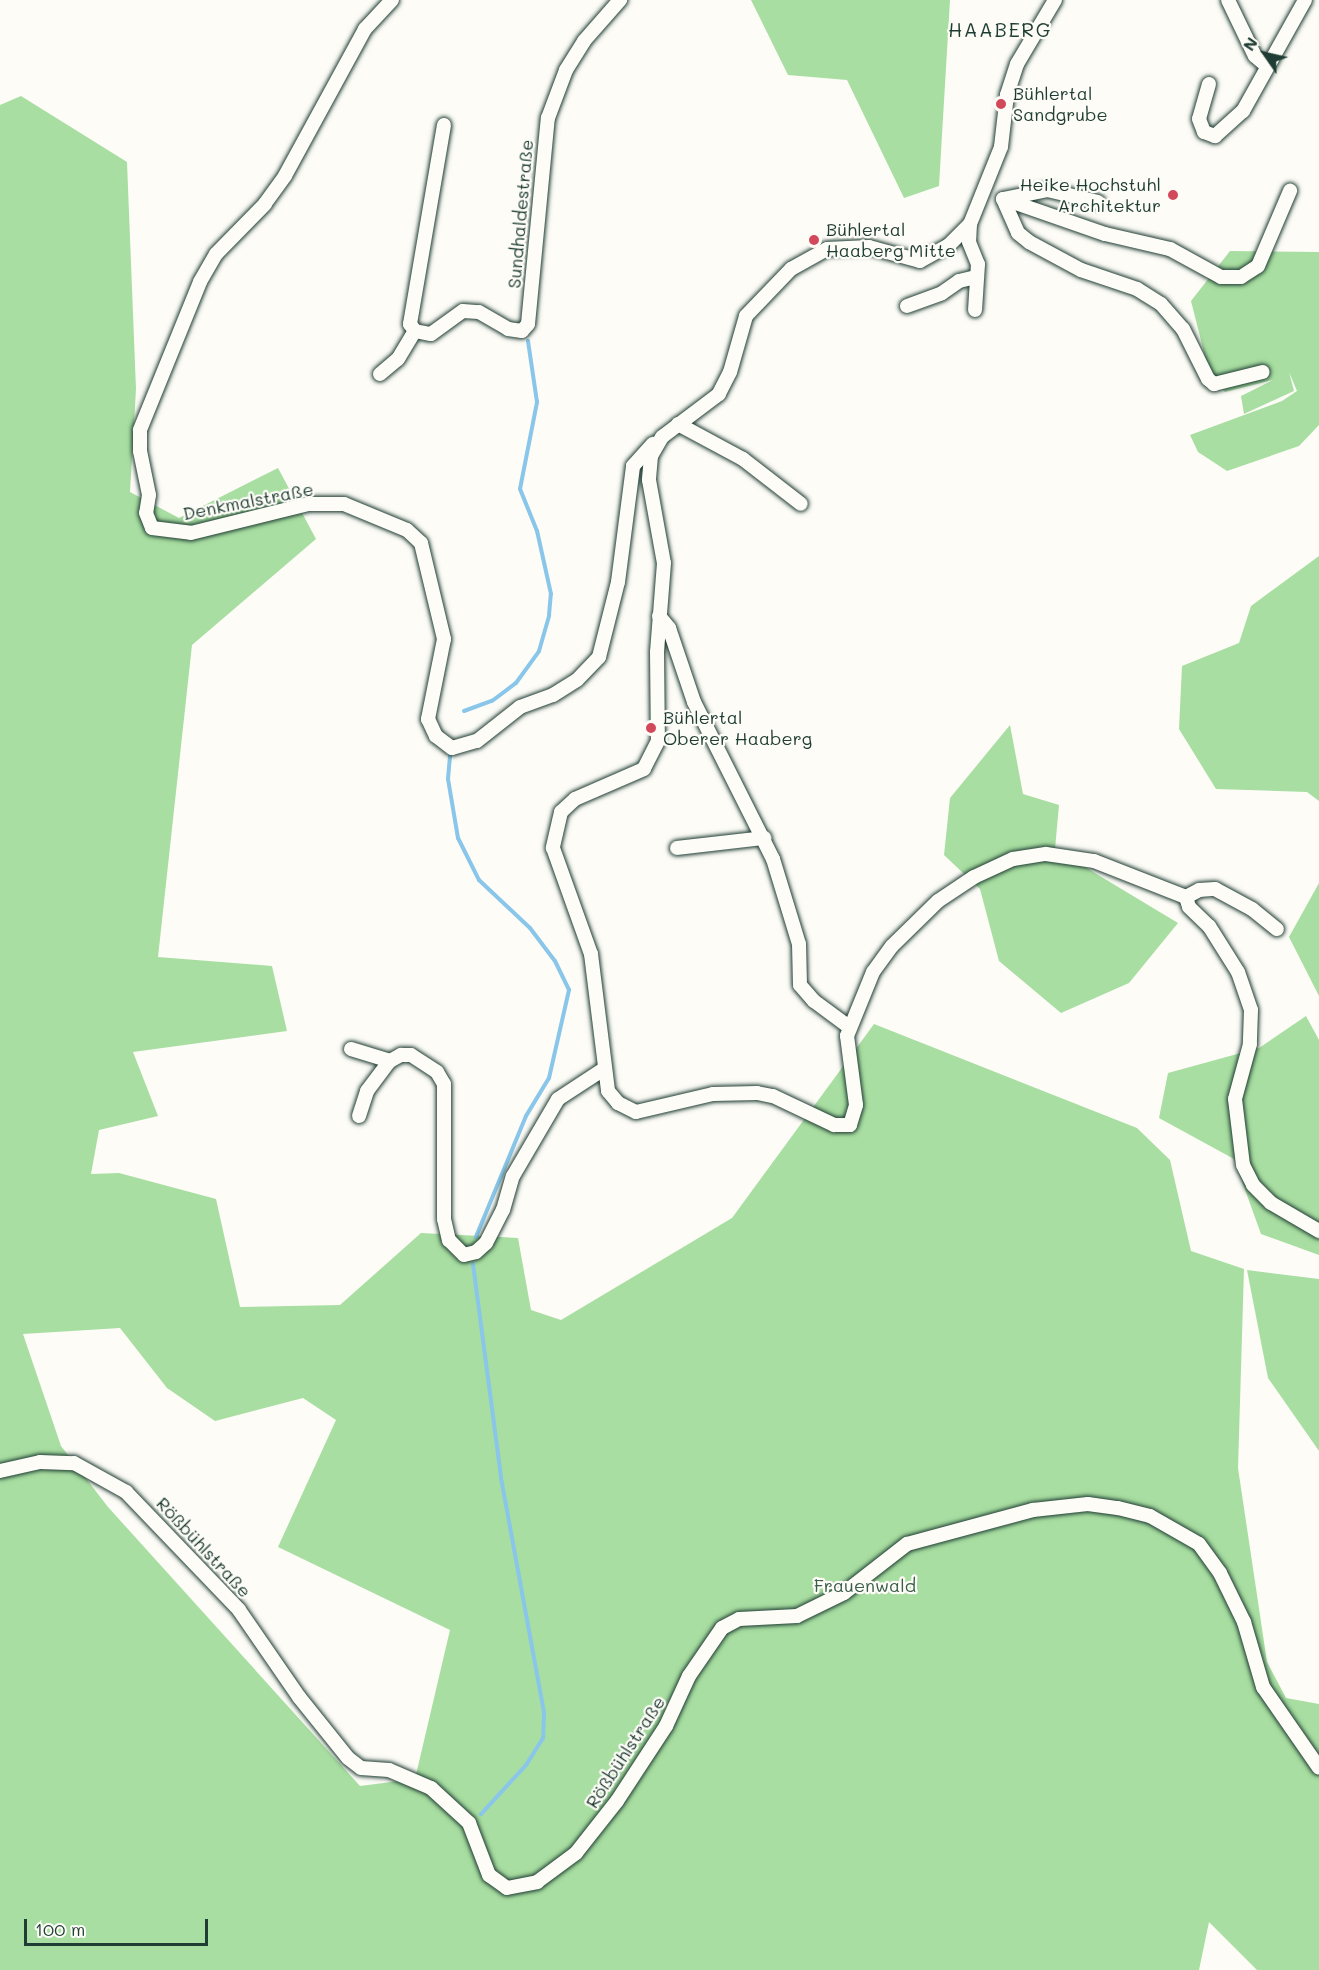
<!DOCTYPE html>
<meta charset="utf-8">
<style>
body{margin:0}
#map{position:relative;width:1319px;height:1970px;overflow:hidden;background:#fdfcf7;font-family:Mali,sans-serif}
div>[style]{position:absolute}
.green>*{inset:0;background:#a8dea1}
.stream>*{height:4px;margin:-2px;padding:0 2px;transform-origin:2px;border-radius:2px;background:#89c6e9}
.roads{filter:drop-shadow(0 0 2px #1f3d34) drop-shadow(0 0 2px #1f3d34)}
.minor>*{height:14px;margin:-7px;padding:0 7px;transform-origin:7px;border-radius:7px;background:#fdfcf7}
.dots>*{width:16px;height:16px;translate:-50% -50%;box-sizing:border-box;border:3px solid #fdfcf7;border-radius:50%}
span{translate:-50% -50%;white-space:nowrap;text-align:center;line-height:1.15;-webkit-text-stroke:4.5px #fdfcf7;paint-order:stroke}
.poi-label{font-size:18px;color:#1f3d34}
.left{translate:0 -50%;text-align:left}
.right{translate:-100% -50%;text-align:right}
.street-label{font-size:18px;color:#1f3d34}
.park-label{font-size:18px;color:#3a5d4a}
.neighbourhood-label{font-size:20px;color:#1f3d34;letter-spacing:1.5px}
.north{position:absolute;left:1235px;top:24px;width:60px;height:60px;-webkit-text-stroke:4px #fdfcf7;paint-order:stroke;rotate:304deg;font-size:16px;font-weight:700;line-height:24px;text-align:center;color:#1f3d34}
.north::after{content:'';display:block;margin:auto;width:21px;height:27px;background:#1f3d34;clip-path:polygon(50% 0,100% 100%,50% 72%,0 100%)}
.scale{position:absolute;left:24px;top:1919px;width:184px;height:27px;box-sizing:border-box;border:3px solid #1f3d34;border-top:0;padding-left:8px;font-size:18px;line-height:21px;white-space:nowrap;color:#1f3d34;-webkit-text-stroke:4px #fdfcf7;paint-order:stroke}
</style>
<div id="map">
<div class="green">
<div style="clip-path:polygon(751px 0,950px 0,939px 186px,904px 198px,847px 80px,788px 75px)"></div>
<div style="clip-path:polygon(evenodd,21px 96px,127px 162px,136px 389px,130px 492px,179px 518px,278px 468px,316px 539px,192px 645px,158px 957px,272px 966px,287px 1031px,133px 1052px,158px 1116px,99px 1130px,91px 1174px,119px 1173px,216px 1199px,240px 1307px,340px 1305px,421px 1233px,518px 1238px,531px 1310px,561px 1320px,732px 1218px,874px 1024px,1137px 1128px,1170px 1160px,1191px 1251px,1244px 1269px,1238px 1468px,1267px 1662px,1286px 1698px,1319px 1704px,1319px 1970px,1257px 1970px,1209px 1922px,1199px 1970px,0 1970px,0 105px,21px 96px,120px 1328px,167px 1388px,215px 1421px,303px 1398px,336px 1420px,278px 1547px,450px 1630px,415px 1779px,360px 1786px,108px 1507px,61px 1446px,23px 1334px,120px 1328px)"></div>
<div style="clip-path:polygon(1230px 251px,1319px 252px,1319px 425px,1299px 446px,1227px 471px,1198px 452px,1190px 435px,1282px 401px,1297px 391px,1289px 372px,1294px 391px,1244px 414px,1241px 396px,1273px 380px,1225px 392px,1210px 376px,1191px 301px)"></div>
<div style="clip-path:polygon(1319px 556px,1319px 801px,1307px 792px,1216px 789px,1179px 729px,1182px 666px,1239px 643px,1251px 606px)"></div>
<div style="clip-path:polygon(1010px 725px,1023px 794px,1059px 805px,1055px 849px,1178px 923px,1129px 983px,1061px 1013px,999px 961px,980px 889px,944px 855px,950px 798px)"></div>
<div style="clip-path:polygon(1319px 883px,1319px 996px,1289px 937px)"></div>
<div style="clip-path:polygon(1306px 1016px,1319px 1040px,1319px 1255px,1261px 1234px,1234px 1159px,1159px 1118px,1168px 1073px,1259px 1048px)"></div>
<div style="clip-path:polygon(1247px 1270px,1319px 1279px,1319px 1451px,1268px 1378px)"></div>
</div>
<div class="stream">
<div style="left:464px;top:711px;width:30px;rotate:-20deg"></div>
<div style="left:492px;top:701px;width:30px;rotate:-37deg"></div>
<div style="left:516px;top:683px;width:39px;rotate:-54deg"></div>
<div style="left:539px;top:651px;width:37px;rotate:-74deg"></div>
<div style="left:549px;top:615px;width:21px;rotate:-85deg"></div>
<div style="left:551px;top:594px;width:65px;rotate:-102.5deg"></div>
<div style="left:537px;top:531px;width:45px;rotate:-112deg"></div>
<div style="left:520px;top:489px;width:89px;rotate:-78.9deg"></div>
<div style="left:537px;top:402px;width:62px;rotate:-98.4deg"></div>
<div style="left:450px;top:756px;width:23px;rotate:95deg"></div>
<div style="left:448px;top:779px;width:60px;rotate:80.4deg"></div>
<div style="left:458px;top:838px;width:47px;rotate:63.4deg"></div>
<div style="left:479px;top:880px;width:70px;rotate:43.3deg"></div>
<div style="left:530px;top:928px;width:41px;rotate:52.9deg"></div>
<div style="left:555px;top:961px;width:32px;rotate:64deg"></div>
<div style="left:569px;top:990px;width:90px;rotate:102.8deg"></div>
<div style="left:549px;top:1078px;width:44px;rotate:121.2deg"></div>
<div style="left:526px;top:1116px;width:131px;rotate:112.5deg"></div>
<div style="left:473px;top:1264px;width:216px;rotate:82.5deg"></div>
<div style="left:501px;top:1478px;width:239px;rotate:79.6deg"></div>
<div style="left:544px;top:1713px;width:25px;rotate:92deg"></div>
<div style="left:543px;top:1738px;width:31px;rotate:122deg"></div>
<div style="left:527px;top:1764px;width:68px;rotate:132.6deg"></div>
</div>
<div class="roads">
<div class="minor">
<div style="left:392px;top:0;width:40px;rotate:133deg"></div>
<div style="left:365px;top:29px;width:167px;rotate:118.6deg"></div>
<div style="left:285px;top:176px;width:34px;rotate:126deg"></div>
<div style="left:265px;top:204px;width:70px;rotate:134.4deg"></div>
<div style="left:216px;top:254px;width:32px;rotate:120deg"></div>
<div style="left:200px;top:282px;width:160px;rotate:112.1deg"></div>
<div style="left:140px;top:430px;width:21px;rotate:90deg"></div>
<div style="left:140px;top:451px;width:45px;rotate:78.4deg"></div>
<div style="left:149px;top:495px;width:18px;rotate:99deg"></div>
<div style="left:146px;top:513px;width:16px;rotate:68deg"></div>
<div style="left:152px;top:528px;width:39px;rotate:7deg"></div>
<div style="left:191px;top:533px;width:121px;rotate:-13.9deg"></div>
<div style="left:308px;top:504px;width:36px"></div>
<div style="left:344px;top:504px;width:68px;rotate:22.4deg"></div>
<div style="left:407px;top:530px;width:19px;rotate:43deg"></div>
<div style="left:421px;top:543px;width:99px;rotate:76.5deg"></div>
<div style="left:444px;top:639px;width:82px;rotate:101.3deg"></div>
<div style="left:428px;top:719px;width:19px;rotate:65deg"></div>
<div style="left:436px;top:736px;width:20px;rotate:37deg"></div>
<div style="left:452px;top:748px;width:26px;rotate:-16deg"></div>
<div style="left:477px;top:741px;width:55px;rotate:-38.3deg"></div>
<div style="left:520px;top:707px;width:35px;rotate:-20deg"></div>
<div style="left:553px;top:695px;width:28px;rotate:-32deg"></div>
<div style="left:577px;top:680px;width:32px;rotate:-46deg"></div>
<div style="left:599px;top:657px;width:77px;rotate:-75.8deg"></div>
<div style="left:618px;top:582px;width:117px;rotate:-82.6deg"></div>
<div style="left:633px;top:466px;width:30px;rotate:-48deg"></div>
<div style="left:1055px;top:0;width:74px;rotate:120.7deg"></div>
<div style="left:1017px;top:64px;width:33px;rotate:108deg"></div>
<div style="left:1007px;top:95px;width:52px;rotate:96.6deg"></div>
<div style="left:1001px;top:147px;width:83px;rotate:111.9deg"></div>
<div style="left:970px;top:224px;width:30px;rotate:135deg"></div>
<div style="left:949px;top:245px;width:33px;rotate:151deg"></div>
<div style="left:920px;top:261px;width:53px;rotate:-164.6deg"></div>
<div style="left:869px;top:247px;width:42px;rotate:177.3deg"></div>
<div style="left:827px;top:249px;width:41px;rotate:150.9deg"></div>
<div style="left:791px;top:269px;width:65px;rotate:133.8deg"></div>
<div style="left:746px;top:316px;width:58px;rotate:105.9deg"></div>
<div style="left:730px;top:372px;width:25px;rotate:117deg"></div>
<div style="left:719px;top:394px;width:71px;rotate:143deg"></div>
<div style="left:662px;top:437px;width:22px;rotate:120deg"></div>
<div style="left:651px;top:456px;width:24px;rotate:95deg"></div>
<div style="left:649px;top:480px;width:84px;rotate:79.8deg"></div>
<div style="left:664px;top:563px;width:89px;rotate:94.5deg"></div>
<div style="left:657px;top:652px;width:89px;rotate:89.4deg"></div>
<div style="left:658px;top:741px;width:31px;rotate:117deg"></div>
<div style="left:644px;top:769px;width:75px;rotate:156.5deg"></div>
<div style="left:575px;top:799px;width:19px;rotate:137deg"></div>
<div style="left:561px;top:812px;width:37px;rotate:103deg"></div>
<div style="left:553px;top:848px;width:113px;rotate:70.3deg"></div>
<div style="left:591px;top:954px;width:138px;rotate:82.9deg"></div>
<div style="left:608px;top:1091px;width:16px;rotate:50deg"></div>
<div style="left:618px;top:1103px;width:20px;rotate:27deg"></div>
<div style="left:636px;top:1112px;width:79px;rotate:-13.2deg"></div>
<div style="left:713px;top:1094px;width:44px;rotate:-1.3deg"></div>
<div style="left:757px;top:1093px;width:16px;rotate:11deg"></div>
<div style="left:773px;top:1096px;width:68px;rotate:25.4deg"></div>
<div style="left:834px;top:1125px;width:16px"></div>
<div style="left:850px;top:1125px;width:21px;rotate:-73deg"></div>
<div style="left:856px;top:1105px;width:70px;rotate:-97.4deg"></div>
<div style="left:847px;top:1036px;width:69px;rotate:-67.9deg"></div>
<div style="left:873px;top:972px;width:32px;rotate:-54deg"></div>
<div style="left:892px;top:946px;width:64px;rotate:-44.4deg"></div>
<div style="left:938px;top:901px;width:43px;rotate:-33.7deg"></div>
<div style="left:974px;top:877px;width:43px;rotate:-24.8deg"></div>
<div style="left:1013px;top:859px;width:33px;rotate:-9deg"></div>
<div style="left:1046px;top:854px;width:49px;rotate:8.3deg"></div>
<div style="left:1094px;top:861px;width:99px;rotate:21.4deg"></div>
<div style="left:1186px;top:897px;width:10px;rotate:73deg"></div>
<div style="left:1189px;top:907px;width:28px;rotate:44deg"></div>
<div style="left:1209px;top:926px;width:54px;rotate:57.8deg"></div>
<div style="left:1238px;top:972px;width:40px;rotate:71.1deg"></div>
<div style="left:1251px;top:1010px;width:34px;rotate:92deg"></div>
<div style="left:1250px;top:1044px;width:57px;rotate:105.3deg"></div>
<div style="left:1235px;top:1099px;width:66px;rotate:83.1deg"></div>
<div style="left:1243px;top:1165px;width:22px;rotate:63deg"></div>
<div style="left:1253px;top:1185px;width:25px;rotate:45deg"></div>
<div style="left:1271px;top:1203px;width:56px;rotate:30.3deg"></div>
<div style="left:1228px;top:0;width:62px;rotate:64.3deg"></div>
<div style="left:1255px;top:56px;width:16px;rotate:40deg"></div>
<div style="left:1209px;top:84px;width:36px;rotate:106deg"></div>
<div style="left:1199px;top:119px;width:14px;rotate:69deg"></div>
<div style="left:1204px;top:132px;width:12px;rotate:20deg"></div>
<div style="left:1215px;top:136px;width:38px;rotate:-42deg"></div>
<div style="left:1243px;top:111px;width:127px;rotate:-60.8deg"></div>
<div style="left:444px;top:125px;width:202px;rotate:99.7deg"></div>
<div style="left:410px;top:324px;width:9px;rotate:54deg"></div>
<div style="left:415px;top:331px;width:16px;rotate:11deg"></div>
<div style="left:431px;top:334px;width:39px;rotate:-36deg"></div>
<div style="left:463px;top:311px;width:16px;rotate:4deg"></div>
<div style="left:479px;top:312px;width:34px;rotate:30deg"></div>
<div style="left:508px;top:329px;width:14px;rotate:8deg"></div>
<div style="left:522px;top:331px;width:9px;rotate:-49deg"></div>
<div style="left:528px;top:324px;width:207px;rotate:-84.5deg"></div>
<div style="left:548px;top:118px;width:51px;rotate:-69.4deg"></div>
<div style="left:566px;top:70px;width:34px;rotate:-58deg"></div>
<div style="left:584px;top:41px;width:55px;rotate:-48.7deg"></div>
<div style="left:1004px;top:199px;width:107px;rotate:19.1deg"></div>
<div style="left:1105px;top:234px;width:67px;rotate:13deg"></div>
<div style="left:1170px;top:249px;width:58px;rotate:28.8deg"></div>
<div style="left:1221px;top:277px;width:20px"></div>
<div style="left:1241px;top:277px;width:20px;rotate:-33deg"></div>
<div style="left:1258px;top:266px;width:82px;rotate:-66.9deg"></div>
<div style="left:1098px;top:202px;width:51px;rotate:-166.5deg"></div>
<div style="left:1048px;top:190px;width:46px;rotate:168.7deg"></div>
<div style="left:1003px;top:199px;width:37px;rotate:66deg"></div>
<div style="left:1018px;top:233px;width:14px;rotate:39deg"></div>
<div style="left:1029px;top:242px;width:59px;rotate:28.3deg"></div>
<div style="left:1081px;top:270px;width:59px;rotate:18.7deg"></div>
<div style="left:1137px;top:289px;width:28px;rotate:32deg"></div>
<div style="left:1161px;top:304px;width:33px;rotate:49deg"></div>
<div style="left:1183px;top:329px;width:56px;rotate:63.4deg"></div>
<div style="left:1208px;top:379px;width:8px;rotate:40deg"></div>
<div style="left:1214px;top:384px;width:50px;rotate:-13.8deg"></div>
<div style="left:970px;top:224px;width:18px;rotate:93deg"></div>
<div style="left:969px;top:242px;width:24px;rotate:68deg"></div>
<div style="left:978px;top:264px;width:46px;rotate:93.7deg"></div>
<div style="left:907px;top:306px;width:37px;rotate:-20deg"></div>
<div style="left:942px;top:293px;width:21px;rotate:-35deg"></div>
<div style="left:959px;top:281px;width:17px;rotate:-13deg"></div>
<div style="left:380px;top:374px;width:23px;rotate:-40deg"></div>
<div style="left:398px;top:359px;width:33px;rotate:-59deg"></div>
<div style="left:678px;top:424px;width:74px;rotate:28.3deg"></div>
<div style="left:743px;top:459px;width:73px;rotate:37.8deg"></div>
<div style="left:659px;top:616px;width:16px;rotate:50deg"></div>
<div style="left:669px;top:628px;width:78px;rotate:71.3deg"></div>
<div style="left:694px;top:702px;width:176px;rotate:63.3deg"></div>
<div style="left:773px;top:859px;width:89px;rotate:73deg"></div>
<div style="left:799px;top:944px;width:41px;rotate:88.6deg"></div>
<div style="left:800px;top:985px;width:21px;rotate:49deg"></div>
<div style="left:814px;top:1001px;width:44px;rotate:36.6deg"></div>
<div style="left:677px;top:848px;width:88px;rotate:-6.6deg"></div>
<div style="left:1186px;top:897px;width:15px;rotate:-28deg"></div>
<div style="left:1199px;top:890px;width:16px;rotate:-4deg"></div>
<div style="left:1215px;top:889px;width:42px;rotate:28.4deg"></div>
<div style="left:1252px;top:909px;width:32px;rotate:39deg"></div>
<div style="left:351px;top:1049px;width:41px;rotate:17.1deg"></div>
<div style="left:390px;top:1061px;width:13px;rotate:-29deg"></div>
<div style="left:401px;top:1055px;width:10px"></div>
<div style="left:411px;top:1055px;width:31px;rotate:33deg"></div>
<div style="left:437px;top:1072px;width:14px;rotate:60deg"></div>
<div style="left:444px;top:1084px;width:135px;rotate:90deg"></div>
<div style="left:444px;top:1219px;width:22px;rotate:77deg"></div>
<div style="left:449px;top:1240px;width:21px;rotate:45deg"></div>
<div style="left:464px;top:1255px;width:12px;rotate:-14deg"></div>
<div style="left:476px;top:1252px;width:13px;rotate:-42deg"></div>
<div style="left:486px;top:1243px;width:37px;rotate:-63deg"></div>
<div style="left:503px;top:1210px;width:35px;rotate:-74deg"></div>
<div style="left:513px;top:1176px;width:89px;rotate:-59.7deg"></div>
<div style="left:558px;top:1099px;width:55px;rotate:-33.1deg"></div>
<div style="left:359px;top:1116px;width:26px;rotate:-72deg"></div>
<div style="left:367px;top:1091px;width:38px;rotate:-53deg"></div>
<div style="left:0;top:1471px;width:41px;rotate:-12.7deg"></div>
<div style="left:40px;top:1462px;width:34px;rotate:2deg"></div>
<div style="left:74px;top:1463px;width:60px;rotate:29.1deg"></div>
<div style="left:126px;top:1492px;width:163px;rotate:46.2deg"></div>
<div style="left:239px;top:1610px;width:106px;rotate:55.4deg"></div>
<div style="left:299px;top:1697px;width:78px;rotate:51.2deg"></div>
<div style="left:348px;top:1758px;width:16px;rotate:38deg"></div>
<div style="left:361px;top:1768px;width:28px;rotate:4deg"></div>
<div style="left:389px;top:1770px;width:46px;rotate:23.2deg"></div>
<div style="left:431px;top:1788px;width:52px;rotate:42.6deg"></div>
<div style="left:469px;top:1823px;width:56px;rotate:69deg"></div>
<div style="left:489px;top:1875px;width:22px;rotate:36deg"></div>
<div style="left:507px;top:1888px;width:31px;rotate:-11deg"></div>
<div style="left:537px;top:1882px;width:49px;rotate:-36.6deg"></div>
<div style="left:576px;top:1853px;width:66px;rotate:-51.7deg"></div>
<div style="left:617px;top:1801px;width:90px;rotate:-56.8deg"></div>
<div style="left:666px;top:1726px;width:55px;rotate:-65.3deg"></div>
<div style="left:689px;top:1676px;width:58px;rotate:-55.5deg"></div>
<div style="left:722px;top:1628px;width:19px;rotate:-28deg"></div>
<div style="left:739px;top:1619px;width:58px;rotate:-3deg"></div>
<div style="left:797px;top:1616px;width:52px;rotate:-26.1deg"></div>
<div style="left:844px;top:1593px;width:80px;rotate:-37.9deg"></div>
<div style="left:907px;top:1544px;width:131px;rotate:-15.1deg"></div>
<div style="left:1033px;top:1510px;width:55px;rotate:-6.2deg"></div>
<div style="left:1088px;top:1504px;width:30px;rotate:8deg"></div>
<div style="left:1118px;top:1508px;width:33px;rotate:14deg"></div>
<div style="left:1150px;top:1516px;width:56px;rotate:29.7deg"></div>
<div style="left:1199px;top:1544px;width:36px;rotate:54deg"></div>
<div style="left:1220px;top:1573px;width:55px;rotate:63.9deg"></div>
<div style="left:1244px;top:1622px;width:68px;rotate:73.7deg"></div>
<div style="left:1263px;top:1687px;width:98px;rotate:55.3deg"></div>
</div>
</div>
<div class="dots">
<div style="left:1001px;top:104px;background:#d1495b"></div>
<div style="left:1173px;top:195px;background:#d1495b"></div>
<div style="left:814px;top:240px;background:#d1495b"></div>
<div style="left:651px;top:728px;background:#d1495b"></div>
</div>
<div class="poi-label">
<span class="left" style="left:1013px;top:104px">Bühlertal<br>Sandgrube</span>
<span class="right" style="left:1161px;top:195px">Heike Hochstuhl<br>Architektur</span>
<span class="left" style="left:826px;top:240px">Bühlertal<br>Haaberg Mitte</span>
<span class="left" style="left:663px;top:728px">Bühlertal<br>Oberer Haaberg</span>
</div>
<div class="street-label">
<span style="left:520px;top:214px;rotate:-85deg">Sundhaldestraße</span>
<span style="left:248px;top:501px;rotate:-11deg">Denkmalstraße</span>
<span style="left:204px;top:1547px;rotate:47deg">Rößbühlstraße</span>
<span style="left:625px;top:1752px;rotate:-57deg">Rößbühlstraße</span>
</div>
<div class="park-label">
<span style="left:865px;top:1585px">Frauenwald</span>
</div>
<div class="neighbourhood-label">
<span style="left:1000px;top:29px">HAABERG</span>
</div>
<div class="north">N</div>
<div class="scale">100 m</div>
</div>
